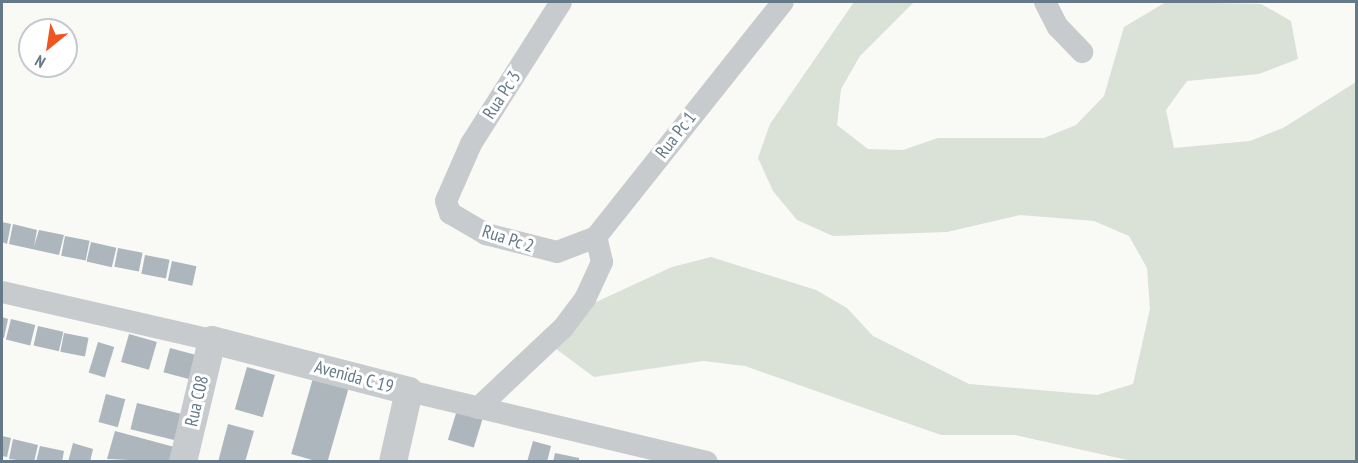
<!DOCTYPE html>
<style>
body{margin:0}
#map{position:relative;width:1358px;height:463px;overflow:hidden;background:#f9f9f6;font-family:"PT Sans Narrow",sans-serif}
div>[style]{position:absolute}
.green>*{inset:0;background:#dae1d7}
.building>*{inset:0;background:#adb6bc;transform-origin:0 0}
.minor>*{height:22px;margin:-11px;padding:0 11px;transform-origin:11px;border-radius:11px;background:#c7cbce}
.tertiary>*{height:28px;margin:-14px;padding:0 14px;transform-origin:14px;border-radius:14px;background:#c7cbce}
span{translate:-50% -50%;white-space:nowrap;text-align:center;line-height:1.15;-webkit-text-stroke:6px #fff;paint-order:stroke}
.street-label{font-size:18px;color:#667989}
.frame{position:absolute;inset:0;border:3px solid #667989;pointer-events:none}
.north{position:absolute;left:18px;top:18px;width:60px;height:60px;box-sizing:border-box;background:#fff;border:2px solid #c2c9d0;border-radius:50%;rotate:210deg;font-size:16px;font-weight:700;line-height:24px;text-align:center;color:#667989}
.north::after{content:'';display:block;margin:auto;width:21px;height:27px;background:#ee5521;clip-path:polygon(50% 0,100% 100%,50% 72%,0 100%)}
</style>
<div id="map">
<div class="green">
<div style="clip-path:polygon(854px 2px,914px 2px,860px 56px,841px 89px,837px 125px,868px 149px,903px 150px,938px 138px,1044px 138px,1076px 125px,1104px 96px,1124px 27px,1166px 2px,1261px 4px,1291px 21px,1298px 59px,1259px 74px,1187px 81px,1166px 110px,1174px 148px,1250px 141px,1283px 128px,1356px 82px,1356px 461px,1132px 461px,1015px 435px,941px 435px,745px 366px,703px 361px,594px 377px,552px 346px,570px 314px,672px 267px,711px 257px,816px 290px,847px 308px,873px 336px,969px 384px,1097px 395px,1133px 384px,1150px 309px,1147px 268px,1129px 236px,1094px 221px,1020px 215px,947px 232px,833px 236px,797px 220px,773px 191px,758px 158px,770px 124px)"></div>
</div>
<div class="building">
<div style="clip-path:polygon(2px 222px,11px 224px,7px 244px,2px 242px)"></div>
<div style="clip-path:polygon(13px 224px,37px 230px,34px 246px,39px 230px,64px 235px,59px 255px,9px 244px)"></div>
<div style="left:65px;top:236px;width:25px;height:20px;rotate:11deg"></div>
<div style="left:91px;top:242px;width:26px;height:20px;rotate:13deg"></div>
<div style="left:118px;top:248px;width:25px;height:19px;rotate:11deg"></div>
<div style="left:145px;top:255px;width:25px;height:19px;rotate:11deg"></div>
<div style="left:172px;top:261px;width:25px;height:20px;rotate:12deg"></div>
<div style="clip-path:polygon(2px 317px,8px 319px,4px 338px,2px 338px)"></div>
<div style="left:11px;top:319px;width:25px;height:21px;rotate:14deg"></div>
<div style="left:38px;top:326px;width:26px;height:20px;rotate:13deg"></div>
<div style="left:64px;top:333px;width:25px;height:19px;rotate:11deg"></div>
<div style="left:129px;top:334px;width:29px;height:29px;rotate:16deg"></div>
<div style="left:98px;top:342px;width:17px;height:32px;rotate:17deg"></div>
<div style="left:170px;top:348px;width:28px;height:25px;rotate:15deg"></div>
<div style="left:247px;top:367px;width:29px;height:44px;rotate:16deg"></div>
<div style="left:313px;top:378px;width:37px;height:79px;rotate:16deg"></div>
<div style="left:106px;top:394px;width:20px;height:29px;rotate:15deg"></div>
<div style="left:137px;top:403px;width:49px;height:27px;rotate:14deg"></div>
<div style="left:457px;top:410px;width:27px;height:31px;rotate:17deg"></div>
<div style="clip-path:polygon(228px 424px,254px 431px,245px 462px,218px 462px)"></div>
<div style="clip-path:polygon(115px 431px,178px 448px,174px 462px,107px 459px)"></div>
<div style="clip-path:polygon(2px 436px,11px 438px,7px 457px,2px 456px)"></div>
<div style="clip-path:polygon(13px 439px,38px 445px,34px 462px,9px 459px)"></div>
<div style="clip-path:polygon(533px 441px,551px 446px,547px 462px,527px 462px)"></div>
<div style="clip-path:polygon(73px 443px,93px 449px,90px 462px,68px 462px)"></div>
<div style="clip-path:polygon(40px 446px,64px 451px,62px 462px,36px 462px)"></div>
<div style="clip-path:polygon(555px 453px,579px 458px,579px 462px,553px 462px)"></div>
</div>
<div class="minor">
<div style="left:561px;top:2px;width:168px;rotate:122.4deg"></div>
<div style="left:471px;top:144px;width:62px;rotate:113.7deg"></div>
<div style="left:446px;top:201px;width:13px;rotate:72deg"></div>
<div style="left:450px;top:213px;width:42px;rotate:30.3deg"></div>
<div style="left:486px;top:234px;width:73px;rotate:14.2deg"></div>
<div style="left:557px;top:252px;width:42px;rotate:-21deg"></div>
<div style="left:596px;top:237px;width:300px;rotate:-51.5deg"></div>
<div style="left:1045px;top:2px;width:28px;rotate:63deg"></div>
<div style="left:1058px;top:27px;width:35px;rotate:46deg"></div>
<div style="left:2px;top:292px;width:215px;rotate:12.9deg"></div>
<div style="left:409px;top:391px;width:306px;rotate:13.4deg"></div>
<div style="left:478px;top:408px;width:117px;rotate:-43.3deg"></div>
<div style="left:563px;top:328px;width:36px;rotate:-53deg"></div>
<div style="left:585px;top:299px;width:41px;rotate:-65.3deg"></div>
<div style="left:602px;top:262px;width:26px;rotate:-103deg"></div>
</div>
<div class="tertiary">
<div style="left:183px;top:462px;width:125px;rotate:-76.6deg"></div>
<div style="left:212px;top:340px;width:203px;rotate:14.5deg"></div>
<div style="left:409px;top:391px;width:73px;rotate:102.7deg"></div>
</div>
<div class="street-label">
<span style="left:502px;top:95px;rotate:-57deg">Rua Pc 3</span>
<span style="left:676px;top:135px;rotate:-52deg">Rua Pc 1</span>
<span style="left:508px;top:239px;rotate:18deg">Rua Pc 2</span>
<span style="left:354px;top:377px;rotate:15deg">Avenida C 19</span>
<span style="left:197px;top:401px;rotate:-77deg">Rua C08</span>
</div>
<div class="frame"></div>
<div class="north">N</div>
</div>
